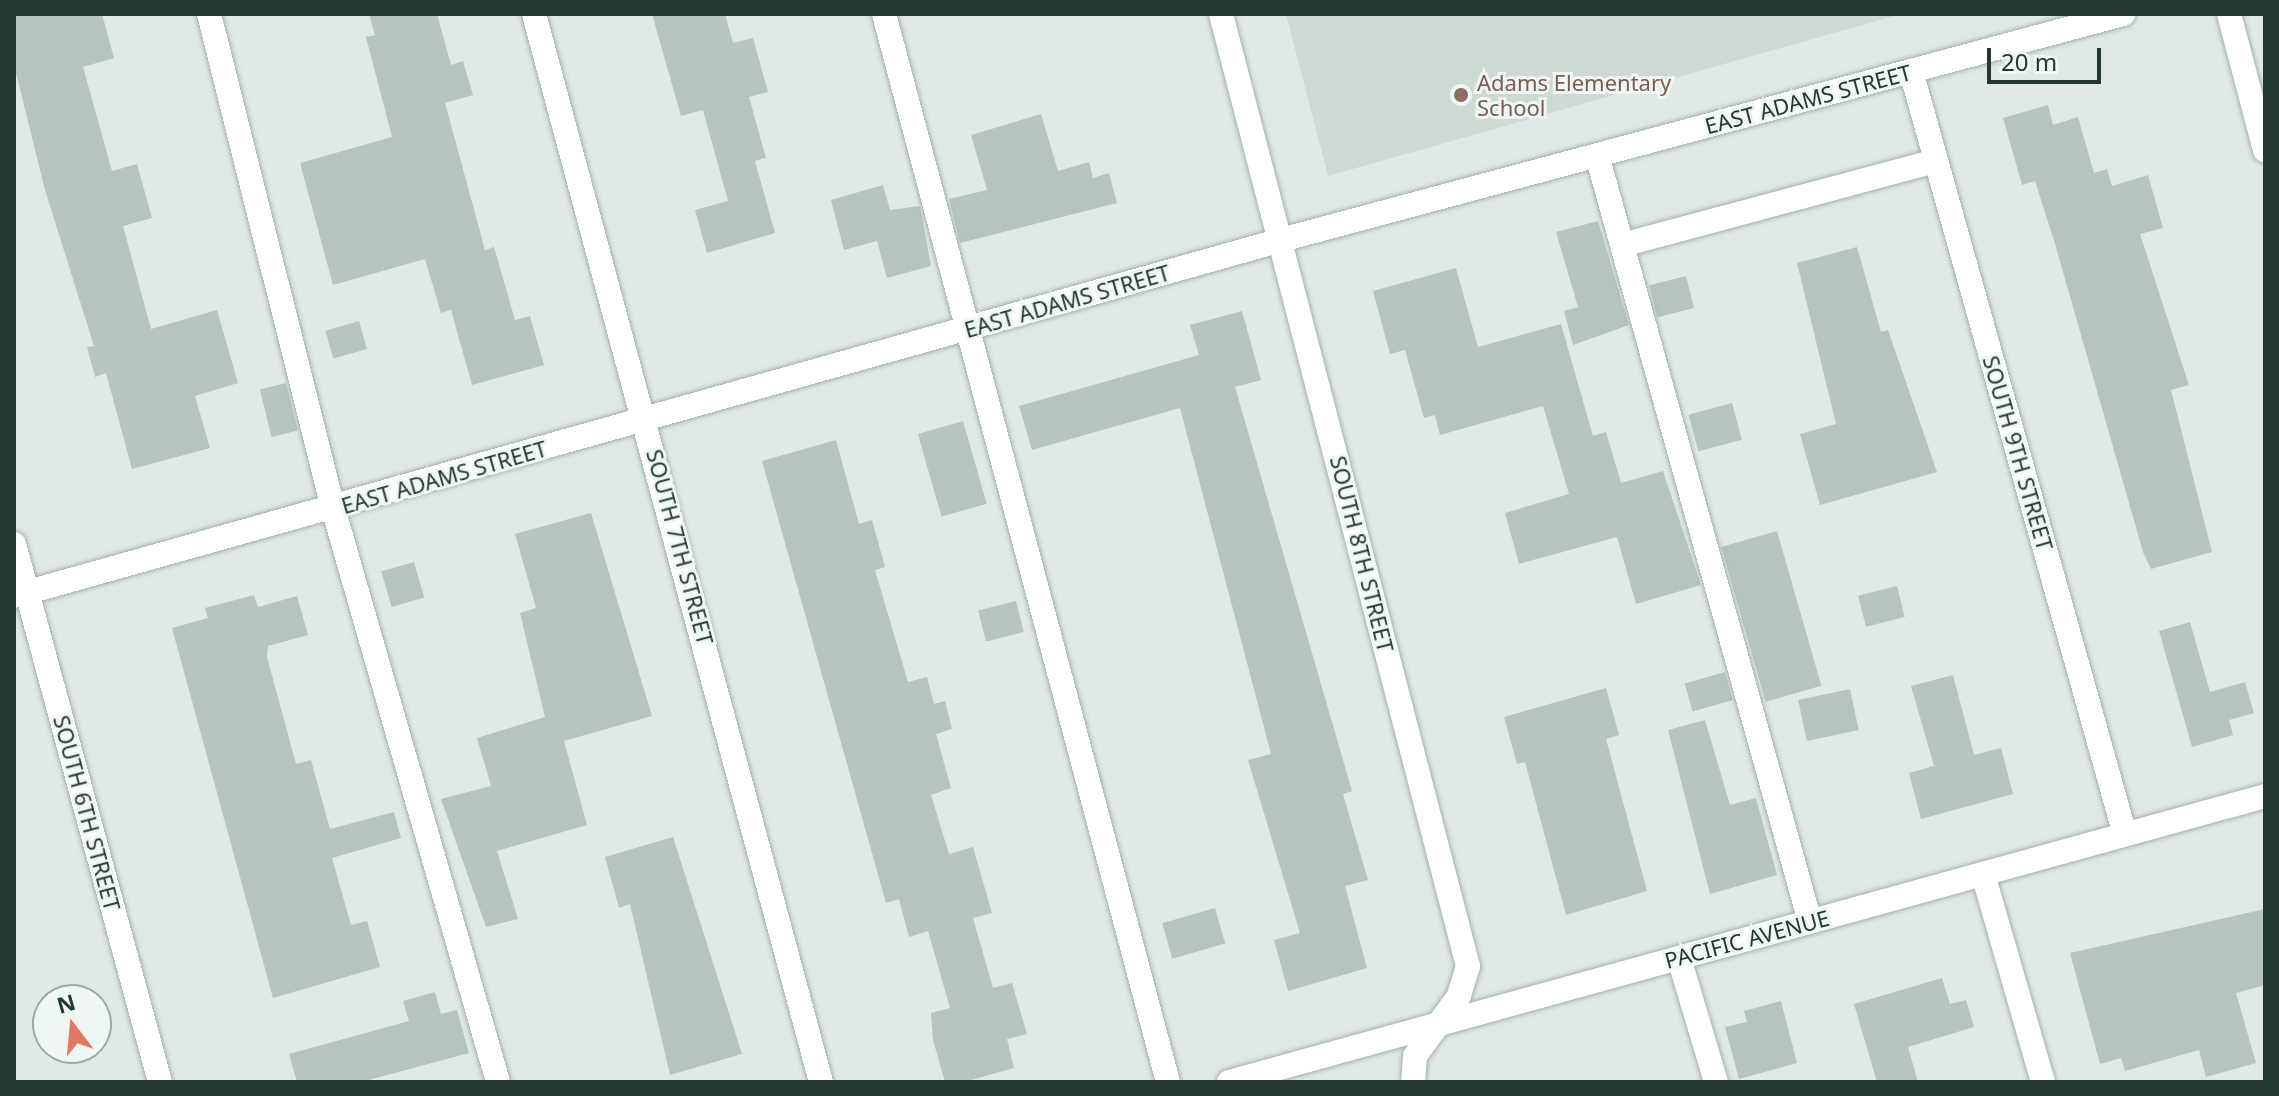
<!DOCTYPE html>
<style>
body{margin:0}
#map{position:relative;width:2279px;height:1096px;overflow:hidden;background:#e0e9e5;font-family:"Noto Sans",sans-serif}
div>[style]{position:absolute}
.built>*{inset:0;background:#cfd9d3}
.building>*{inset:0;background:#b6c4bd;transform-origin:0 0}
.roads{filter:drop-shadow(0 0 2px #a4b0ab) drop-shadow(0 0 2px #a4b0ab)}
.minor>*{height:24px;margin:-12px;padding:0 12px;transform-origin:12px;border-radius:12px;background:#fff}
.dots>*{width:22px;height:22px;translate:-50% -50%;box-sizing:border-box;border:4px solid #f0f6f3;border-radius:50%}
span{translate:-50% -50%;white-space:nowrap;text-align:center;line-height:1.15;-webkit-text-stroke:6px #f0f6f3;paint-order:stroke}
.education-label{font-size:22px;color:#785e54}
.left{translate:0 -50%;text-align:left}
.street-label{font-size:22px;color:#233830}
.frame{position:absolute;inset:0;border:16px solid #233830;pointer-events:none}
.north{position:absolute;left:32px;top:984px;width:80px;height:80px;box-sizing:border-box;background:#f0f6f3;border:2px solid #9eaaa5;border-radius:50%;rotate:344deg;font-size:22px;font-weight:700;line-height:32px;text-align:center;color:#233830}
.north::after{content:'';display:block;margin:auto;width:28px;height:36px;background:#e37865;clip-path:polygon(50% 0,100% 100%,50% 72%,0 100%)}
.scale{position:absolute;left:1987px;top:48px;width:114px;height:36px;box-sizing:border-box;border:4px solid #233830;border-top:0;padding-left:10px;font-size:24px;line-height:28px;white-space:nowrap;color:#233830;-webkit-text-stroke:6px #f0f6f3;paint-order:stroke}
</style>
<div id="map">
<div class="built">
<div style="clip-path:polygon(1286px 14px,1901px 14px,1328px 176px)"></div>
</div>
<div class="building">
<div style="clip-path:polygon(14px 14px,102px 14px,114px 58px,83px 67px,112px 171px,137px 164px,152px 218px,123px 226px,151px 329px,217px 310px,238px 383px,195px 396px,210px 448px,132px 469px,106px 373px,95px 377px,87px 347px,94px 346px,45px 190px,14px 65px)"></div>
<div style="clip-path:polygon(369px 14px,437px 14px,451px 65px,463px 61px,473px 95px,445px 103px,485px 250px,494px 247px,515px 320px,530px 316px,544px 365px,472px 385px,451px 310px,441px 313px,425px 259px,333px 285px,300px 163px,392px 137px,366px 37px,375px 35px)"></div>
<div style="clip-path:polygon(652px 14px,725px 14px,733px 43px,753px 38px,768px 92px,749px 97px,766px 158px,755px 161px,775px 233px,707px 253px,695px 210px,728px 201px,703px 110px,681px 116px)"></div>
<div style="clip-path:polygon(2048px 105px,2053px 125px,2078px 117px,2094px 173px,2107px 169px,2112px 186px,2148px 175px,2163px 228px,2140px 234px,2189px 385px,2171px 390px,2212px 552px,2151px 569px,2143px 552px,2055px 244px,2035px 181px,2022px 185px,2003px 118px)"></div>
<div style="clip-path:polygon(1041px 114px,1058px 171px,1089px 162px,1093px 178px,1109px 173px,1117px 203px,960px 243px,949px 199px,987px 190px,971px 135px)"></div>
<div style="clip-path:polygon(883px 185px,890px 210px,920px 206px,931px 266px,887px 278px,877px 241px,844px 250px,831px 200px)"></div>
<div style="clip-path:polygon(1598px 221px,1629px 325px,1573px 345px,1564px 311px,1578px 307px,1556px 232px)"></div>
<div style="clip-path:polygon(1857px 247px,1881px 332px,1888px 330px,1937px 472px,1820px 505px,1800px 434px,1836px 424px,1797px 263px)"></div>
<div style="clip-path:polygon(1456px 268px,1478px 347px,1561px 324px,1593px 436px,1606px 432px,1621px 483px,1663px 471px,1701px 585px,1636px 604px,1617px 537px,1519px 564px,1505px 513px,1569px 494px,1543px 406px,1440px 435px,1435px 415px,1424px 418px,1405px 350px,1390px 354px,1373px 291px)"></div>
<div style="left:1686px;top:276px;width:33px;height:38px;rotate:76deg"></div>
<div style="clip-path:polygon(1242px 311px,1261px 380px,1235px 387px,1352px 791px,1343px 794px,1368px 880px,1345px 886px,1367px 968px,1288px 991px,1274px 940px,1300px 933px,1248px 760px,1271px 754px,1180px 408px,1032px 450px,1019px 406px,1199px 355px,1190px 325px)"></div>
<div style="left:359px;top:321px;width:29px;height:35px;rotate:74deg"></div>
<div style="left:286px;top:383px;width:49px;height:27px;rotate:76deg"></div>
<div style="left:1732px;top:403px;width:38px;height:45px;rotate:75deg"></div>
<div style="left:963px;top:421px;width:86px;height:47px;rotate:74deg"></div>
<div style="clip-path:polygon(836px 440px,859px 524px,872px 520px,885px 567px,875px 570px,908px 682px,927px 677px,934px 704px,945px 701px,952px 729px,936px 734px,951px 788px,931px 795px,949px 854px,973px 847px,992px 913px,973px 918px,993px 988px,1012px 983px,1027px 1034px,1007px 1039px,1014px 1068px,964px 1082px,945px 1082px,933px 1040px,931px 1013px,950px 1008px,928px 931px,909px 937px,899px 899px,886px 903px,762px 461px)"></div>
<div style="clip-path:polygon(591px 513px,652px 716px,564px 741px,587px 825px,497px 851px,518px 919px,486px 927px,441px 799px,491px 786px,477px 738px,545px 717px,520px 613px,536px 608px,515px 534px)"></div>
<div style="left:1777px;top:531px;width:161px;height:58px;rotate:74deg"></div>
<div style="left:414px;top:562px;width:37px;height:34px;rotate:74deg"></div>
<div style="left:1897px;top:586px;width:32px;height:40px;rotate:76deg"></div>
<div style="clip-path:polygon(254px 595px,258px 607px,297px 596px,308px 635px,268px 646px,267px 657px,296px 764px,311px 760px,330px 829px,394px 812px,401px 838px,332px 858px,351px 925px,367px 921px,380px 967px,273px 998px,172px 628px,208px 618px,205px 608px)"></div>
<div style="left:1016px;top:601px;width:32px;height:39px;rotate:76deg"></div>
<div style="clip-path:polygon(2190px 622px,2210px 692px,2245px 682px,2254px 713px,2229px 720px,2233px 735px,2192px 747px,2159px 631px)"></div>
<div style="left:1725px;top:672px;width:29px;height:42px;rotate:74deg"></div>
<div style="clip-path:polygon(1953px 675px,1974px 755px,2001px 748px,2013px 794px,1921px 819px,1909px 773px,1934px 766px,1911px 686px)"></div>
<div style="clip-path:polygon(1606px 688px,1619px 735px,1606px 739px,1647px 891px,1566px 915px,1525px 762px,1517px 764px,1504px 717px)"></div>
<div style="left:1850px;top:689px;width:42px;height:53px;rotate:78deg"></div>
<div style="clip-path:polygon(1705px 720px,1730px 805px,1756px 798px,1777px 875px,1710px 894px,1668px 730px)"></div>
<div style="clip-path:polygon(673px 837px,742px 1054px,670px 1075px,630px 904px,619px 908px,605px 857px)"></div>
<div style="left:1215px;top:908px;width:37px;height:55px;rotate:74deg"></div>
<div style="clip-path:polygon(2265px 909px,2265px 985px,2236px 993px,2256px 1063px,2206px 1077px,2199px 1050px,2125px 1071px,2121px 1058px,2100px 1064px,2070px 953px)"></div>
<div style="clip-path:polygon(1942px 978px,1950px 1004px,1966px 1000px,1974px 1027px,1908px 1047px,1918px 1082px,1877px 1082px,1854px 1004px)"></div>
<div style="clip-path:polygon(435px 992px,441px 1014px,457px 1010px,469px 1053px,361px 1082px,297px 1082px,289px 1054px,409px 1021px,403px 1001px)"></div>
<div style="clip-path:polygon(1781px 1001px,1797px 1063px,1739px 1079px,1725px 1027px,1747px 1022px,1744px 1011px)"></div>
</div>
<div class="roads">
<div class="minor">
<div style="left:209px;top:14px;width:509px;rotate:75.91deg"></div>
<div style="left:333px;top:508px;width:597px;rotate:73.96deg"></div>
<div style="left:534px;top:14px;width:1106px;rotate:74.96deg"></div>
<div style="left:884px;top:14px;width:1105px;rotate:75.11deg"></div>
<div style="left:1221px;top:14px;width:984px;rotate:75.46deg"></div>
<div style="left:1468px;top:966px;width:31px;rotate:107deg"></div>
<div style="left:1459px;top:996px;width:74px;rotate:126.3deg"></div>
<div style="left:1415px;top:1056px;width:26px;rotate:94deg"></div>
<div style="left:2229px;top:14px;width:141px;rotate:75.2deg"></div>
<div style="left:1911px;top:71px;width:793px;rotate:74.35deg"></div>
<div style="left:1597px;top:155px;width:796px;rotate:74.48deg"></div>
<div style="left:1622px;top:245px;width:325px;rotate:-15deg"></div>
<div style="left:14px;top:544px;width:557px;rotate:74.82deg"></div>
<div style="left:14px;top:596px;width:1316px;rotate:-15.69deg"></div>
<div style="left:1281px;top:240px;width:872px;rotate:-15.02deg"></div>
<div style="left:1983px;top:874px;width:216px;rotate:73.9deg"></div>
<div style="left:1679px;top:958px;width:129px;rotate:73.4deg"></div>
<div style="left:1229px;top:1082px;width:1075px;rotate:-15.43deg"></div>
</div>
</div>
<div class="dots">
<div style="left:1461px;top:95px;background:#8d6e63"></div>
</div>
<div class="education-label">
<span class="left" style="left:1477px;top:95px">Adams Elementary<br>School</span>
</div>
<div class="street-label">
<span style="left:1808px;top:99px;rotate:-15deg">EAST ADAMS STREET</span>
<span style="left:1067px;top:301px;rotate:-16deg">EAST ADAMS STREET</span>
<span style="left:2018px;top:453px;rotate:74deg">SOUTH 9TH STREET</span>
<span style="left:444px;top:477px;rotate:-16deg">EAST ADAMS STREET</span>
<span style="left:680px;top:547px;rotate:75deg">SOUTH 7TH STREET</span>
<span style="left:1362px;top:554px;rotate:76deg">SOUTH 8TH STREET</span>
<span style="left:87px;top:813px;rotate:75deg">SOUTH 6TH STREET</span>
<span style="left:1747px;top:939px;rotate:-15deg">PACIFIC AVENUE</span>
</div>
<div class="frame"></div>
<div class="north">N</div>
<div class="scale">20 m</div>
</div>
